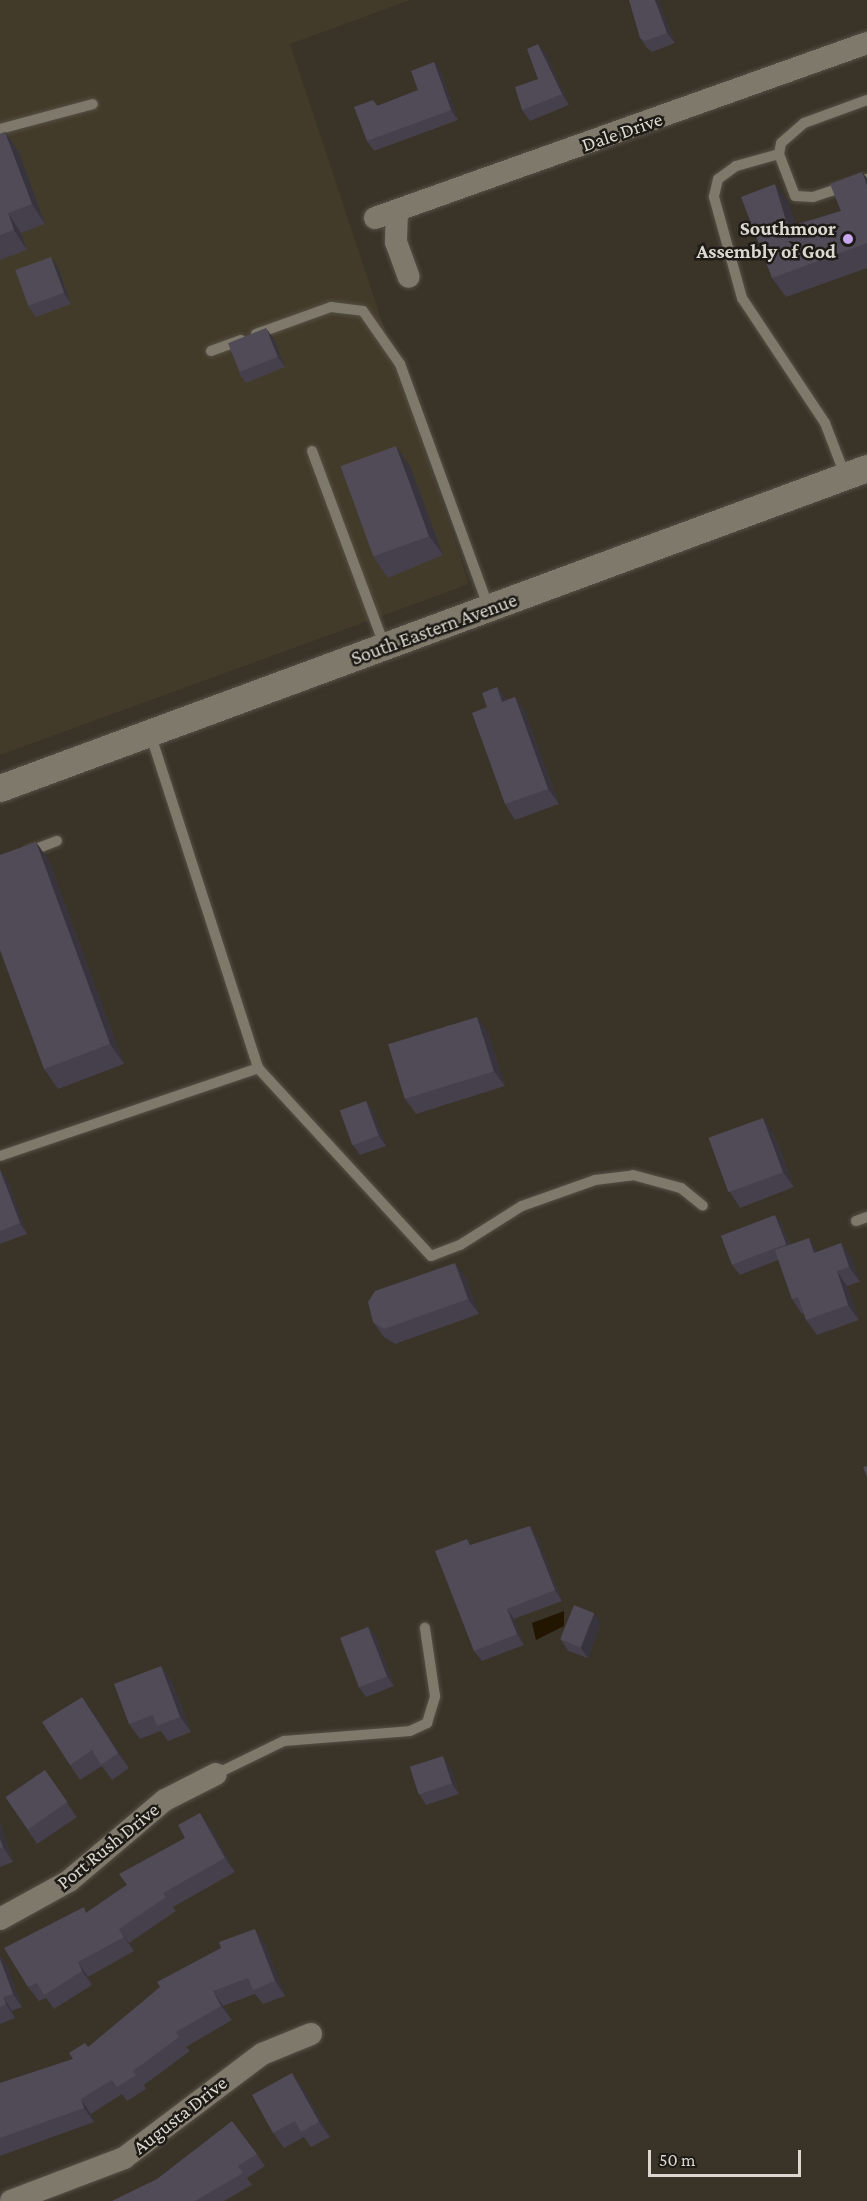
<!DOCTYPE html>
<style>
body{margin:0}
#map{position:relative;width:867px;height:2201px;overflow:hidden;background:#393328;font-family:"Crimson Pro",serif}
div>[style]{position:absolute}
.built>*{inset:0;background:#433b29}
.water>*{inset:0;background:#221600}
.roads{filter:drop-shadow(0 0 2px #555046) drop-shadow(0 0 2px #555046)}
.service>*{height:10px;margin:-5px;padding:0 5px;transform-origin:5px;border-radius:5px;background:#7f796c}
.minor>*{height:22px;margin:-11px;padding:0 11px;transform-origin:11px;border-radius:11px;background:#7f796c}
.tertiary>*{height:27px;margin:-13.5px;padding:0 13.5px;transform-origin:13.5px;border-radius:13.5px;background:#7f796c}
.wall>*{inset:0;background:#45404b;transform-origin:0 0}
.shaded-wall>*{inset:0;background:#38343d}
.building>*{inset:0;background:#504b57;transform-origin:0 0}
.dots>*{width:16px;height:16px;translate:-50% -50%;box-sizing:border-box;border:3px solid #1e1b16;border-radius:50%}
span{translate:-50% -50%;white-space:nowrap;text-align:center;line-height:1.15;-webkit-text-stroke:5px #1e1b16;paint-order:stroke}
.street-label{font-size:20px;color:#dcd8d1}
.poi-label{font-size:20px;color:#dcd8d1;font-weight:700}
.right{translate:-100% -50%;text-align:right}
.scale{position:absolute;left:648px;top:2150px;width:153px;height:27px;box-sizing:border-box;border:3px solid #dcd8d1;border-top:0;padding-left:8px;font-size:18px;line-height:21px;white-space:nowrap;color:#dcd8d1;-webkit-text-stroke:4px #1e1b16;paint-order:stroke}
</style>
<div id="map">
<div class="built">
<div style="clip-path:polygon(0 0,410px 0,290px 44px,469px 584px,0 755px)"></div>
</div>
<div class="water">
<div style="clip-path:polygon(564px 1611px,564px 1626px,536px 1640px,532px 1623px)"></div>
</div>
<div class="roads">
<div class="service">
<div style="left:867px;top:100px;width:67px;rotate:159.9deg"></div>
<div style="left:804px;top:123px;width:30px;rotate:139deg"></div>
<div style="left:781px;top:143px;width:11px;rotate:100deg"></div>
<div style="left:779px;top:154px;width:45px;rotate:69.1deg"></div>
<div style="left:795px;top:196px;width:18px;rotate:3deg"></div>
<div style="left:813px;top:197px;width:57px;rotate:-18.4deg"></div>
<div style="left:0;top:129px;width:96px;rotate:-15deg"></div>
<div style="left:779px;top:154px;width:45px;rotate:164.4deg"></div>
<div style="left:736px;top:166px;width:22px;rotate:144deg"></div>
<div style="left:718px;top:179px;width:18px;rotate:103deg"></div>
<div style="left:714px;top:197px;width:105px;rotate:74.5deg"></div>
<div style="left:742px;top:298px;width:150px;rotate:56.4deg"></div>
<div style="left:825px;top:423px;width:56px;rotate:69deg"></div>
<div style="left:256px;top:334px;width:80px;rotate:-19.8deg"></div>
<div style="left:331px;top:307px;width:32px;rotate:7deg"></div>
<div style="left:363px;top:311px;width:65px;rotate:55.1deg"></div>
<div style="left:400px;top:364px;width:260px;rotate:70deg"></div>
<div style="left:211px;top:351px;width:32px;rotate:-20deg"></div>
<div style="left:312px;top:451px;width:209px;rotate:69.6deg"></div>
<div style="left:150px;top:733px;width:352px;rotate:72.1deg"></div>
<div style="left:258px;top:1068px;width:255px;rotate:47.4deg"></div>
<div style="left:431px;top:1256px;width:31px;rotate:-21deg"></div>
<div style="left:460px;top:1245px;width:73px;rotate:-32.2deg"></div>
<div style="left:522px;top:1206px;width:77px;rotate:-19.6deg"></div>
<div style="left:595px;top:1180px;width:38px;rotate:-7deg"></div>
<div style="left:633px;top:1175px;width:50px;rotate:15.2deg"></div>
<div style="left:681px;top:1188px;width:28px;rotate:39deg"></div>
<div style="left:28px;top:852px;width:31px;rotate:-21deg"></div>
<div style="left:0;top:1156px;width:273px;rotate:-18.8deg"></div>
<div style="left:856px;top:1221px;width:12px;rotate:-20deg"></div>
<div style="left:216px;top:1774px;width:76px;rotate:-25.9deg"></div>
<div style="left:284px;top:1741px;width:126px;rotate:-4.5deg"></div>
<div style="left:410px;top:1731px;width:19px;rotate:-25deg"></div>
<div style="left:427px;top:1723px;width:28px;rotate:-73deg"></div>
<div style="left:435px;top:1696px;width:69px;rotate:-98.4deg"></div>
</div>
<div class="minor">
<div style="left:397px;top:211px;width:31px;rotate:92deg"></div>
<div style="left:396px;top:242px;width:37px;rotate:70deg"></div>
<div style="left:375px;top:218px;width:522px;rotate:-19.58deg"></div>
<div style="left:0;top:1919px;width:79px;rotate:-28.8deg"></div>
<div style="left:69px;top:1881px;width:126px;rotate:-40.2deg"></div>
<div style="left:165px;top:1800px;width:57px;rotate:-27deg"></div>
<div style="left:11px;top:2201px;width:121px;rotate:-20.8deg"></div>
<div style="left:124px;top:2158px;width:173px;rotate:-37deg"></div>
<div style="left:262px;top:2054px;width:53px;rotate:-22.2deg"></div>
</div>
<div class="tertiary">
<div style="left:0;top:788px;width:924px;rotate:-20.26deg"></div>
</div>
</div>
<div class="wall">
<div style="clip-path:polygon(658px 0,675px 43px,652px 52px,647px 48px,640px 38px)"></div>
<div style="clip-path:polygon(546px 54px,569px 105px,530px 121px,522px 110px,538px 79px)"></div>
<div style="clip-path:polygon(434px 62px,441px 72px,458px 120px,374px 151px,367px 141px,373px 100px,378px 106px,418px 90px)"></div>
<div style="clip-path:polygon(5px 132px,19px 152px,45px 224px,21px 233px,27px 250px,0 260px,0 134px)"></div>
<div style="clip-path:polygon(867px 178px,867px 268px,786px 297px,772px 278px,789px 203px,795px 225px,841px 211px)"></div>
<div style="clip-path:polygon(58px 267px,71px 304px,36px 317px,28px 306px)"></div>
<div style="clip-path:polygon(274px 339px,285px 367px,246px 383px,239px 373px)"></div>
<div style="clip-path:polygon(410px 466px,443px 555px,388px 578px,374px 558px)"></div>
<div style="clip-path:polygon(497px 687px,506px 700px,515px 697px,525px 712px,559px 804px,515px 820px,505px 804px,487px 707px)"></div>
<div style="clip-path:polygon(36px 842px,49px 861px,124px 1064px,58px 1089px,44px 1069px)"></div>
<div style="clip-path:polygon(488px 1032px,505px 1086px,416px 1114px,405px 1099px)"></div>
<div style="clip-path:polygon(366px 1101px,373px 1111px,386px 1146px,360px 1155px,353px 1145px)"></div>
<div style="clip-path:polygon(774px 1134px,794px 1187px,740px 1208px,730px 1192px)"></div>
<div style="clip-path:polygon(0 1170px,8px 1181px,27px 1234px,0 1244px)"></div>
<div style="clip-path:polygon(782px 1225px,790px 1245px,818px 1252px,841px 1243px,852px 1259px,860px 1282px,847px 1286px,859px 1320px,817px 1335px,806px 1320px,804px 1313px,802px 1314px,792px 1299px,778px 1260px,740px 1275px,732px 1265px)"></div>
<div style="clip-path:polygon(466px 1278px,479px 1314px,395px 1344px,384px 1337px,373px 1322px)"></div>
<div style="clip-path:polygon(537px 1537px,562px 1601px,514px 1619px,524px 1645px,482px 1661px,474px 1651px,472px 1545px)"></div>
<div style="clip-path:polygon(601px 1623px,588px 1658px,568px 1651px,561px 1640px)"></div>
<div style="clip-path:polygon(368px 1627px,376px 1637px,394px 1686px,366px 1697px,358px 1686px)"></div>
<div style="clip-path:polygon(161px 1666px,172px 1682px,191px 1732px,168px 1741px,161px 1731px,140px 1739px,129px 1724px)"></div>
<div style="clip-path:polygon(93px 1712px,129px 1768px,112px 1780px,102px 1766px,80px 1780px,70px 1765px)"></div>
<div style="clip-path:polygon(450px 1767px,459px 1794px,426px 1805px,419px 1794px)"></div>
<div style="left:45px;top:1770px;width:57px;height:48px;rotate:56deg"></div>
<div style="clip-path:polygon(0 1823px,13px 1862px,0 1867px)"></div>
<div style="clip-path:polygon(210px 1827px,235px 1872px,173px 1907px,176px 1911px,129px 1943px,134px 1951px,88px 1977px,92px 1985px,54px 2009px,46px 1998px,39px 2001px,28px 1987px,87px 1912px)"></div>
<div style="clip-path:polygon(265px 1944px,285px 1996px,263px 2004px,255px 1994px,223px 2006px,232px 2020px,186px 2047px,190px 2051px,144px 2085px,146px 2089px,127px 2101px,122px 2094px,91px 2114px,94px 2122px,0 2156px,0 2083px,73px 2059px,88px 2047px)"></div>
<div style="clip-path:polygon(0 1956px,7px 1965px,22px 2007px,12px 2011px,15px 2018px,0 2024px)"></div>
<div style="clip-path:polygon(303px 2088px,330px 2137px,311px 2147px,304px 2137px,284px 2148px,273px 2133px)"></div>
<div style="clip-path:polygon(257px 2154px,265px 2166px,247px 2178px,252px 2185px,224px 2201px,112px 2201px)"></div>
</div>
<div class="shaded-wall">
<div style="clip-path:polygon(655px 0,658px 0,675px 43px,667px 33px)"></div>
<div style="clip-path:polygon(538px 44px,546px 54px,569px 105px,562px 94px)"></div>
<div style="clip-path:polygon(434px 62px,441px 72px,458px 120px,451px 110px)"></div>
<div style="clip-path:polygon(5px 132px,19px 152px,45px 224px,32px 204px)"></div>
<div style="clip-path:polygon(862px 172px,867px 178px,867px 186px)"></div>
<div style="clip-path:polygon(775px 184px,789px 203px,802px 247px,788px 227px)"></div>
<div style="clip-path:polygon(8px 213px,21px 233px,27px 250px,14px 230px)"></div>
<div style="clip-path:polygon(51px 257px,58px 267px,71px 304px,64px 293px)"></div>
<div style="clip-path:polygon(266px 328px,274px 339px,285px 367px,278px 357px)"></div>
<div style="clip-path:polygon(396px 446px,410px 466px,443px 555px,429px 536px)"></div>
<div style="clip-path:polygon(497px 687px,507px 702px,502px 702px)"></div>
<div style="clip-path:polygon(515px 697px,525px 712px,559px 804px,548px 789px)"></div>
<div style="clip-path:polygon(36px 842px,49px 861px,124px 1064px,110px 1044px)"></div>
<div style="clip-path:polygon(477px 1017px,488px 1032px,505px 1086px,494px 1071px)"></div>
<div style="clip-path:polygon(366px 1101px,373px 1111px,386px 1146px,379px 1136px)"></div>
<div style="clip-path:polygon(763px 1118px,774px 1134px,794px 1187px,783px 1172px)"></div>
<div style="clip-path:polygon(0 1170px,8px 1181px,27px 1234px,20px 1223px)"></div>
<div style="clip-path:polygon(775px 1215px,782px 1225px,793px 1255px,786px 1244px)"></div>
<div style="clip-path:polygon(809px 1238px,819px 1254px,814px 1253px)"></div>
<div style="clip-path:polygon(841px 1243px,852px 1259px,860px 1282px,849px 1267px)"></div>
<div style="clip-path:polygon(455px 1263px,466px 1278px,479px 1314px,468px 1299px)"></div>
<div style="clip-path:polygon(837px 1271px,847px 1286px,859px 1320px,848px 1305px)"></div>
<div style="clip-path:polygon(530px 1526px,537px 1537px,562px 1601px,555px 1590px)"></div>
<div style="clip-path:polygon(507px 1609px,514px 1619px,524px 1645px,517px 1634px)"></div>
<div style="clip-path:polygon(594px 1613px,601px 1623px,588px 1658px,581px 1648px)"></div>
<div style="clip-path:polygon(368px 1627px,376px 1637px,394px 1686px,387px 1676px)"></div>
<div style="clip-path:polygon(161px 1666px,172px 1682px,191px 1732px,180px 1717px)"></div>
<div style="clip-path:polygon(82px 1697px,93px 1712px,129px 1768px,118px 1753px)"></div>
<div style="clip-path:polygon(443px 1756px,450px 1767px,459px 1794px,452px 1784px)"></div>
<div style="clip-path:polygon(200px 1813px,210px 1827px,235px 1872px,225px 1858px)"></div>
<div style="clip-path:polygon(0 1823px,13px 1862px,3px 1847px,0 1839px)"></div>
<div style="clip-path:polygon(119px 1929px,129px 1943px,134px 1951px,124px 1937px)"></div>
<div style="clip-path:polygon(255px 1929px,265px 1944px,285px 1996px,275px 1981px)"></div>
<div style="clip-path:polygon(0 1956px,7px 1965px,22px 2007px,13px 1994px,0 1959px)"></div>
<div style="clip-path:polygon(78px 1962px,88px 1977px,92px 1985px,82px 1971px)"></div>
<div style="clip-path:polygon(213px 1991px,223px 2006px,232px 2020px,221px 2006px)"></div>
<div style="clip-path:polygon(3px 1997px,12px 2011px,15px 2018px,6px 2004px)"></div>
<div style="clip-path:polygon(292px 2073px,303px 2088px,330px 2137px,319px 2122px)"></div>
<div style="clip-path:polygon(81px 2099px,91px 2114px,94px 2122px,84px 2108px)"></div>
</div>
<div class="building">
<div style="clip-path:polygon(629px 0,655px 0,667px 33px,645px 41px,640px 38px)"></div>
<div style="clip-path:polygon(538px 44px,562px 94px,522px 110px,515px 87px,538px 79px,527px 49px)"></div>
<div style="clip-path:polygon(434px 62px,451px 110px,367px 141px,354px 107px,373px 100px,377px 106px,418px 90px,411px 71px)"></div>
<div style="clip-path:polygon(5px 132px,32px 204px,8px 213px,14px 230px,0 235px,0 134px)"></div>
<div style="clip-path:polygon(862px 172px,867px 186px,867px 243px,772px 278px,741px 197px,775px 184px,788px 227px,841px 211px,830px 184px)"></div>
<div style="left:51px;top:257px;width:38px;height:38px;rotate:70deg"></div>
<div style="left:266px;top:328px;width:31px;height:41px;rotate:68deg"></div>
<div style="left:396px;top:446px;width:96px;height:59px;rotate:70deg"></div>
<div style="clip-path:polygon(497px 687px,502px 702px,515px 697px,548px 789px,505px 804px,472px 713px,487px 707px,482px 693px)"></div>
<div style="clip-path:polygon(36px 842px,110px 1044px,44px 1069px,0 950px,0 855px)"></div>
<div style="left:477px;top:1017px;width:57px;height:93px;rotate:73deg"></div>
<div style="left:366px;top:1101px;width:37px;height:28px;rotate:70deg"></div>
<div style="left:763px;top:1118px;width:58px;height:58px;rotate:70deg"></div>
<div style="clip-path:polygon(0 1170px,20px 1223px,0 1231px)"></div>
<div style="left:775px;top:1215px;width:31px;height:58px;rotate:69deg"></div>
<div style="clip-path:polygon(809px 1238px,814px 1253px,841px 1243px,849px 1267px,837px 1271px,848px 1305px,806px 1320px,798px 1297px,792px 1299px,775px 1250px)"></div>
<div style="clip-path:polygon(455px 1263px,468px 1299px,384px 1329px,373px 1322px,368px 1302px,375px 1291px)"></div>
<div style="clip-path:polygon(867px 1466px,867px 1477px,863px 1467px)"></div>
<div style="clip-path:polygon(530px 1526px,555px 1590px,507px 1609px,517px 1634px,474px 1651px,435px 1551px,467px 1539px,470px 1545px)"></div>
<div style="left:574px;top:1605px;width:22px;height:37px;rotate:22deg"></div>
<div style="left:368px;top:1627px;width:53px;height:30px;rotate:69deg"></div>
<div style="clip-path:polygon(161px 1666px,180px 1717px,157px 1726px,153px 1715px,129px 1724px,114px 1684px)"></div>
<div style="clip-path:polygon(82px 1697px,118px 1753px,101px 1765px,92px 1750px,70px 1765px,42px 1722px)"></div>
<div style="left:443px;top:1756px;width:29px;height:35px;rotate:72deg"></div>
<div style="left:45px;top:1770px;width:39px;height:48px;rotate:55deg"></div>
<div style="clip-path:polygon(200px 1813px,225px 1858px,163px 1893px,166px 1897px,119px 1929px,124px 1937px,78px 1962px,82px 1971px,44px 1995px,37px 1983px,28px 1987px,4px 1948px,84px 1907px,86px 1913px,127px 1885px,119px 1874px,185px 1838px,178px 1825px)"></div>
<div style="clip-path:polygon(0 1839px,3px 1847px,0 1848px)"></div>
<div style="clip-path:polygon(255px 1929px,275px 1981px,253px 1990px,248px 1978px,213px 1991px,221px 2006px,176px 2032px,179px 2037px,133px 2071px,136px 2075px,117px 2087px,112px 2080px,81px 2099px,84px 2108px,0 2138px,0 2083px,73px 2059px,69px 2053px,85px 2043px,88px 2047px,160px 1987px,157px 1982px,221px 1948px,219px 1942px)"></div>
<div style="clip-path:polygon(0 1959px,13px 1994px,3px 1997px,6px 2004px,0 2007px)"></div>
<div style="clip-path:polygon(292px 2073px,319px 2122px,301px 2132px,295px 2121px,273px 2133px,252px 2095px)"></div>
<div style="clip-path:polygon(232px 2121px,257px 2154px,238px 2166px,243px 2173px,195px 2201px,112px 2201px,157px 2179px)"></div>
</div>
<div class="dots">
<div style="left:848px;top:239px;background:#c7a6ef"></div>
</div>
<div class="street-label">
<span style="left:622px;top:132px;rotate:-19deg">Dale Drive</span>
<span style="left:434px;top:629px;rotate:-20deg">South Eastern Avenue</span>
<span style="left:108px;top:1846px;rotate:-39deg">Port Rush Drive</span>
<span style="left:180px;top:2115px;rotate:-38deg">Augusta Drive</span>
</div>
<div class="poi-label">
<span class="right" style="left:836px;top:240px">Southmoor<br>Assembly of God</span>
</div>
<div class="scale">50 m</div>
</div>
